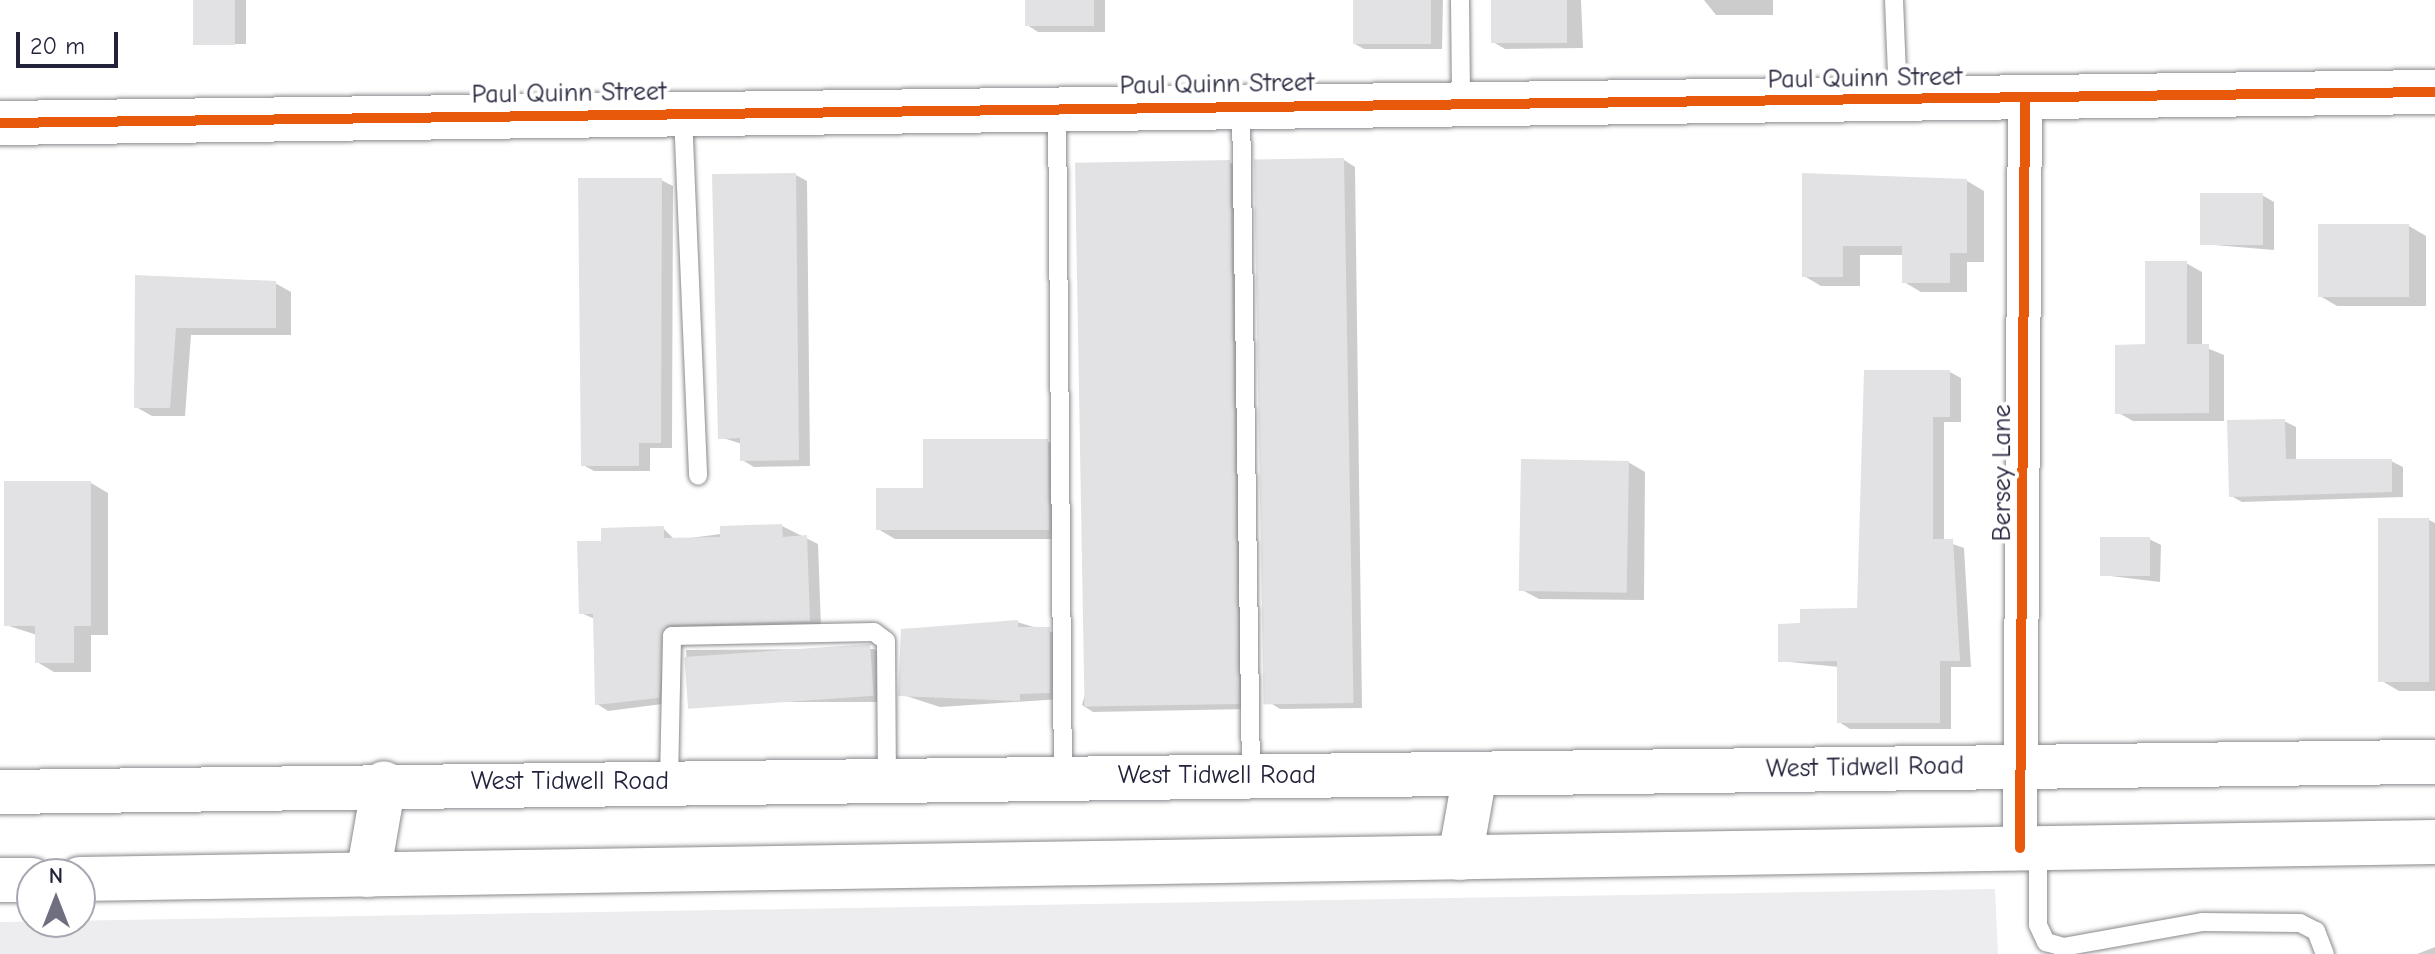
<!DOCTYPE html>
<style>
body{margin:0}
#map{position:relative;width:2435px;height:954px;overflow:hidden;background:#fff;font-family:"Comic Neue",sans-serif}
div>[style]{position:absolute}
.green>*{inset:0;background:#ededef}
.shadow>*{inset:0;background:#0003;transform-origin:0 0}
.building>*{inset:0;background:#e2e2e4;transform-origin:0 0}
.roads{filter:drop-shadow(0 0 2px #8a8a8f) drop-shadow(0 0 2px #8a8a8f)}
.lane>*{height:18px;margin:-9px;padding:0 9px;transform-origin:9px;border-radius:9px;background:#fff}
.street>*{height:34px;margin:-17px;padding:0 17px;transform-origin:17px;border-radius:17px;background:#fff}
.secondary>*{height:44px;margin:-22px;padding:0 22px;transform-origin:22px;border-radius:22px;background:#fff}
.cycleway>*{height:10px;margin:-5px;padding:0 5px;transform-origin:5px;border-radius:5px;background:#e8590c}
span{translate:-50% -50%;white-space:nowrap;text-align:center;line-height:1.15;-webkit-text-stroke:8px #fff;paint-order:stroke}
.street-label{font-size:26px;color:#22223b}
.north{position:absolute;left:16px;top:858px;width:80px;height:80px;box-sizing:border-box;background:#fff;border:2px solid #a7a7b1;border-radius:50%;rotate:0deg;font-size:22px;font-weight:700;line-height:32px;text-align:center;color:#22223b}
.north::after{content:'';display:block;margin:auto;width:28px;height:36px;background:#6f6f80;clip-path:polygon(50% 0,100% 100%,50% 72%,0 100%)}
.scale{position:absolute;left:16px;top:32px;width:102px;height:36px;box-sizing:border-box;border:4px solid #22223b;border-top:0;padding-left:10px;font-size:24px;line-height:28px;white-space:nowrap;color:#22223b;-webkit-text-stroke:6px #fff;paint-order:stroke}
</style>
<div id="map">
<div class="green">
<div style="clip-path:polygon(1995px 889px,1998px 954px,0 954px,0 922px)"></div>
</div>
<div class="shadow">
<div style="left:195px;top:0;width:51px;height:44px"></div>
<div style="clip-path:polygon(1027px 0,1105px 0,1105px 32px,1038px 32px,1027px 25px)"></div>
<div style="clip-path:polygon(1353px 0,1443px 0,1442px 49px,1364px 49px,1353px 43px)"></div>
<div style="clip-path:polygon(1492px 0,1581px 0,1583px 48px,1505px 49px,1493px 42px)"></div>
<div style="clip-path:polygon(1704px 0,1773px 0,1773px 15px,1716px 15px)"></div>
<div style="clip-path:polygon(1344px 160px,1355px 167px,1362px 708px,1280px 709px,1269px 702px)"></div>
<div style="clip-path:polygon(1229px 162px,1241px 169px,1249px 709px,1093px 712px,1082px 705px)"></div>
<div style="clip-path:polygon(796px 175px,807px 181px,810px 466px,754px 467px,742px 460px,742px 444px,720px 437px)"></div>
<div style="clip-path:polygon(1804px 175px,1967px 181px,1984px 191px,1984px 262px,1967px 262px,1967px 292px,1921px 292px,1904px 282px,1904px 255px,1860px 255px,1860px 286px,1821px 286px,1804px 276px)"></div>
<div style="clip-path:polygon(661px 180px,673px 186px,672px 448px,650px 448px,650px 471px,594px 471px,583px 465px)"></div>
<div style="clip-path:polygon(2262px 195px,2274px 202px,2274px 250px,2202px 244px)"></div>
<div style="clip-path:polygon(2409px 226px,2426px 236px,2426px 306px,2337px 306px,2320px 296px)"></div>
<div style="clip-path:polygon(2186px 263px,2202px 272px,2202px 346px,2224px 355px,2224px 421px,2133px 421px,2117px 412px)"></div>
<div style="clip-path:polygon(137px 277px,275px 283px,291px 292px,291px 335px,191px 335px,185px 416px,152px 416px,136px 407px)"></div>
<div style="clip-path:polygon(1950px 372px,1961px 378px,1961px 422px,1944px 422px,1944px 541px,1964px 548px,1971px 667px,1951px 667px,1951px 729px,1850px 729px,1839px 722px,1839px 667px,1780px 661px,1802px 625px,1859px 610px)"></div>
<div style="clip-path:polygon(2284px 421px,2296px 427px,2296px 461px,2391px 461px,2403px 467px,2403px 497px,2242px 502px,2231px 496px)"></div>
<div style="clip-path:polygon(1047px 441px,1065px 451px,1065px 539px,895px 539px,878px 529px,925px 490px)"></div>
<div style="clip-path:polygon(1628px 462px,1645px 472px,1644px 600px,1539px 599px,1522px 590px)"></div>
<div style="clip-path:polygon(91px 483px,108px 493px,108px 635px,91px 635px,91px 672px,54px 672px,37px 662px,37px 635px,6px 625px)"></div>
<div style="clip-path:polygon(2429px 520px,2435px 523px,2435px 691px,2399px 691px,2382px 681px)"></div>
<div style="clip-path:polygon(782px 526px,818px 544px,821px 627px,678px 631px,670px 703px,608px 711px,597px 704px,595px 619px,581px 613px,603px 542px,663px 528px,675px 540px)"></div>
<div style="clip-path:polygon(2149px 539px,2161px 545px,2160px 582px,2102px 575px)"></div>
<div style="clip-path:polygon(1017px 622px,1061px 635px,1061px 699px,940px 707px,900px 694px)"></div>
<div style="clip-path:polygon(874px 649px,885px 656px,885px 702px,702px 702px,690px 696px,686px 650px)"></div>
<div style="clip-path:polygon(2435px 947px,2435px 954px,2417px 954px)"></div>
</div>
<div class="building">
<div style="left:193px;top:0;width:42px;height:45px"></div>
<div style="left:1025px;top:0;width:69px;height:26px"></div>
<div style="left:1353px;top:0;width:78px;height:44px"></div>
<div style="left:1491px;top:0;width:76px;height:43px"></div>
<div style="left:1344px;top:158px;width:545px;height:90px;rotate:89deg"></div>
<div style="left:1230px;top:160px;width:544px;height:155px;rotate:89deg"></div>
<div style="clip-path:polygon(796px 173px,799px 460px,740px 461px,740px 438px,718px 439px,712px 174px)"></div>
<div style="clip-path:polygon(1802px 173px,1967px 179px,1967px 253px,1950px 253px,1950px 283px,1902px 283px,1902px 246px,1843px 246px,1843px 277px,1802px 277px)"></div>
<div style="clip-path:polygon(578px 178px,662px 178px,661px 443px,639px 443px,639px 466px,581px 466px)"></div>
<div style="left:2200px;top:193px;width:63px;height:52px"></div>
<div style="left:2318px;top:224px;width:91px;height:73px"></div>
<div style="clip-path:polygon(2145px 261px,2187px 261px,2187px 344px,2209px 344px,2209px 413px,2115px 414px,2115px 345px,2145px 344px)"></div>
<div style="clip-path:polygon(135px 275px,276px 281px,276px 328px,176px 328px,170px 408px,134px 408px)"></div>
<div style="clip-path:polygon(1864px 370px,1950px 370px,1950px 417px,1933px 417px,1933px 539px,1953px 539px,1960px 661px,1940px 661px,1940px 723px,1837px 723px,1837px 661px,1778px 662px,1778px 624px,1800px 623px,1800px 609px,1857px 608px)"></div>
<div style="clip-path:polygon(2285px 419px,2286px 459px,2392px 459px,2392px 492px,2229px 497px,2227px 420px)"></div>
<div style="clip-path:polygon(923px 439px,1048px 439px,1049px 530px,876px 530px,876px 488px,923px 488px)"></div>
<div style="left:1521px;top:459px;width:108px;height:132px;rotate:1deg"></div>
<div style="clip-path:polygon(4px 481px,91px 481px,91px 626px,74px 626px,74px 663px,35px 663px,35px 626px,4px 626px)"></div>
<div style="left:2378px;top:518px;width:51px;height:164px"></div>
<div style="clip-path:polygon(782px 524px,783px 537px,807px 535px,810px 621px,667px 625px,659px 698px,595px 705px,593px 614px,579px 614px,577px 541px,601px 541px,601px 528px,664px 526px,664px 538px,720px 537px,720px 526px)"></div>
<div style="left:2100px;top:537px;width:50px;height:39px"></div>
<div style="clip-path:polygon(1018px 620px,1018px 627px,1050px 627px,1050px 693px,1020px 694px,1020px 701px,898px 696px,901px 629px)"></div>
<div style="left:870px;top:644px;width:52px;height:186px;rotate:86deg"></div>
</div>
<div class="roads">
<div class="lane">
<div style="left:1460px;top:0;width:104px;rotate:89.4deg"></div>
<div style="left:1894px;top:0;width:98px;rotate:87.7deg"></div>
<div style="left:1241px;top:107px;width:669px;rotate:89.14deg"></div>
<div style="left:1057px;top:109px;width:668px;rotate:89.49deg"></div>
<div style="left:683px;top:115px;width:361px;rotate:87.6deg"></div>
<div style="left:669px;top:781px;width:145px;rotate:-88.8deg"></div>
<div style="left:672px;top:636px;width:202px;rotate:-1.1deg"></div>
<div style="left:874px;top:632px;width:15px;rotate:37deg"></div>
<div style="left:886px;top:641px;width:138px;rotate:89.6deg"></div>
<div style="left:2038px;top:847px;width:78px;rotate:90deg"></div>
<div style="left:2038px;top:925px;width:19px;rotate:65deg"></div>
<div style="left:2046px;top:942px;width:18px;rotate:16deg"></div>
<div style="left:2063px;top:947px;width:141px;rotate:-10.2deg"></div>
<div style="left:2202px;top:922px;width:98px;rotate:0.6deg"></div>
<div style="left:2300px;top:923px;width:18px;rotate:27deg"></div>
<div style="left:2316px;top:931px;width:25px;rotate:69deg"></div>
</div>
<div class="street">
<div style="left:2020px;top:848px;width:749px;rotate:-89.62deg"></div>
</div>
<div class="secondary">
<div style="left:0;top:123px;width:2435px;rotate:-0.73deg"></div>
<div style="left:0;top:792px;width:2435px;rotate:-0.71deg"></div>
<div style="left:1460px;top:858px;width:85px;rotate:-79.9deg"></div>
<div style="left:368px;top:875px;width:93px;rotate:-80.1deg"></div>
<div style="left:80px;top:879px;width:2355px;rotate:-0.9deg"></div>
<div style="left:0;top:880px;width:32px"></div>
</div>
</div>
<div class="cycleway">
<div style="left:0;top:123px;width:2435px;rotate:-0.73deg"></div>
<div style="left:2020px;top:848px;width:749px;rotate:-89.62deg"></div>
</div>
<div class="street-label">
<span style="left:1865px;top:79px;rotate:-1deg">Paul Quinn Street</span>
<span style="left:1217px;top:85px;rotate:-1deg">Paul Quinn Street</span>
<span style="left:569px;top:94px;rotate:-1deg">Paul Quinn Street</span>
<span style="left:2003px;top:473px;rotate:-90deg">Bersey Lane</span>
<span style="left:1865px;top:768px;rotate:-1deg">West Tidwell Road</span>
<span style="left:1217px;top:776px">West Tidwell Road</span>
<span style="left:570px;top:782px">West Tidwell Road</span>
</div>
<div class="north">N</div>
<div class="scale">20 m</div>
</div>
